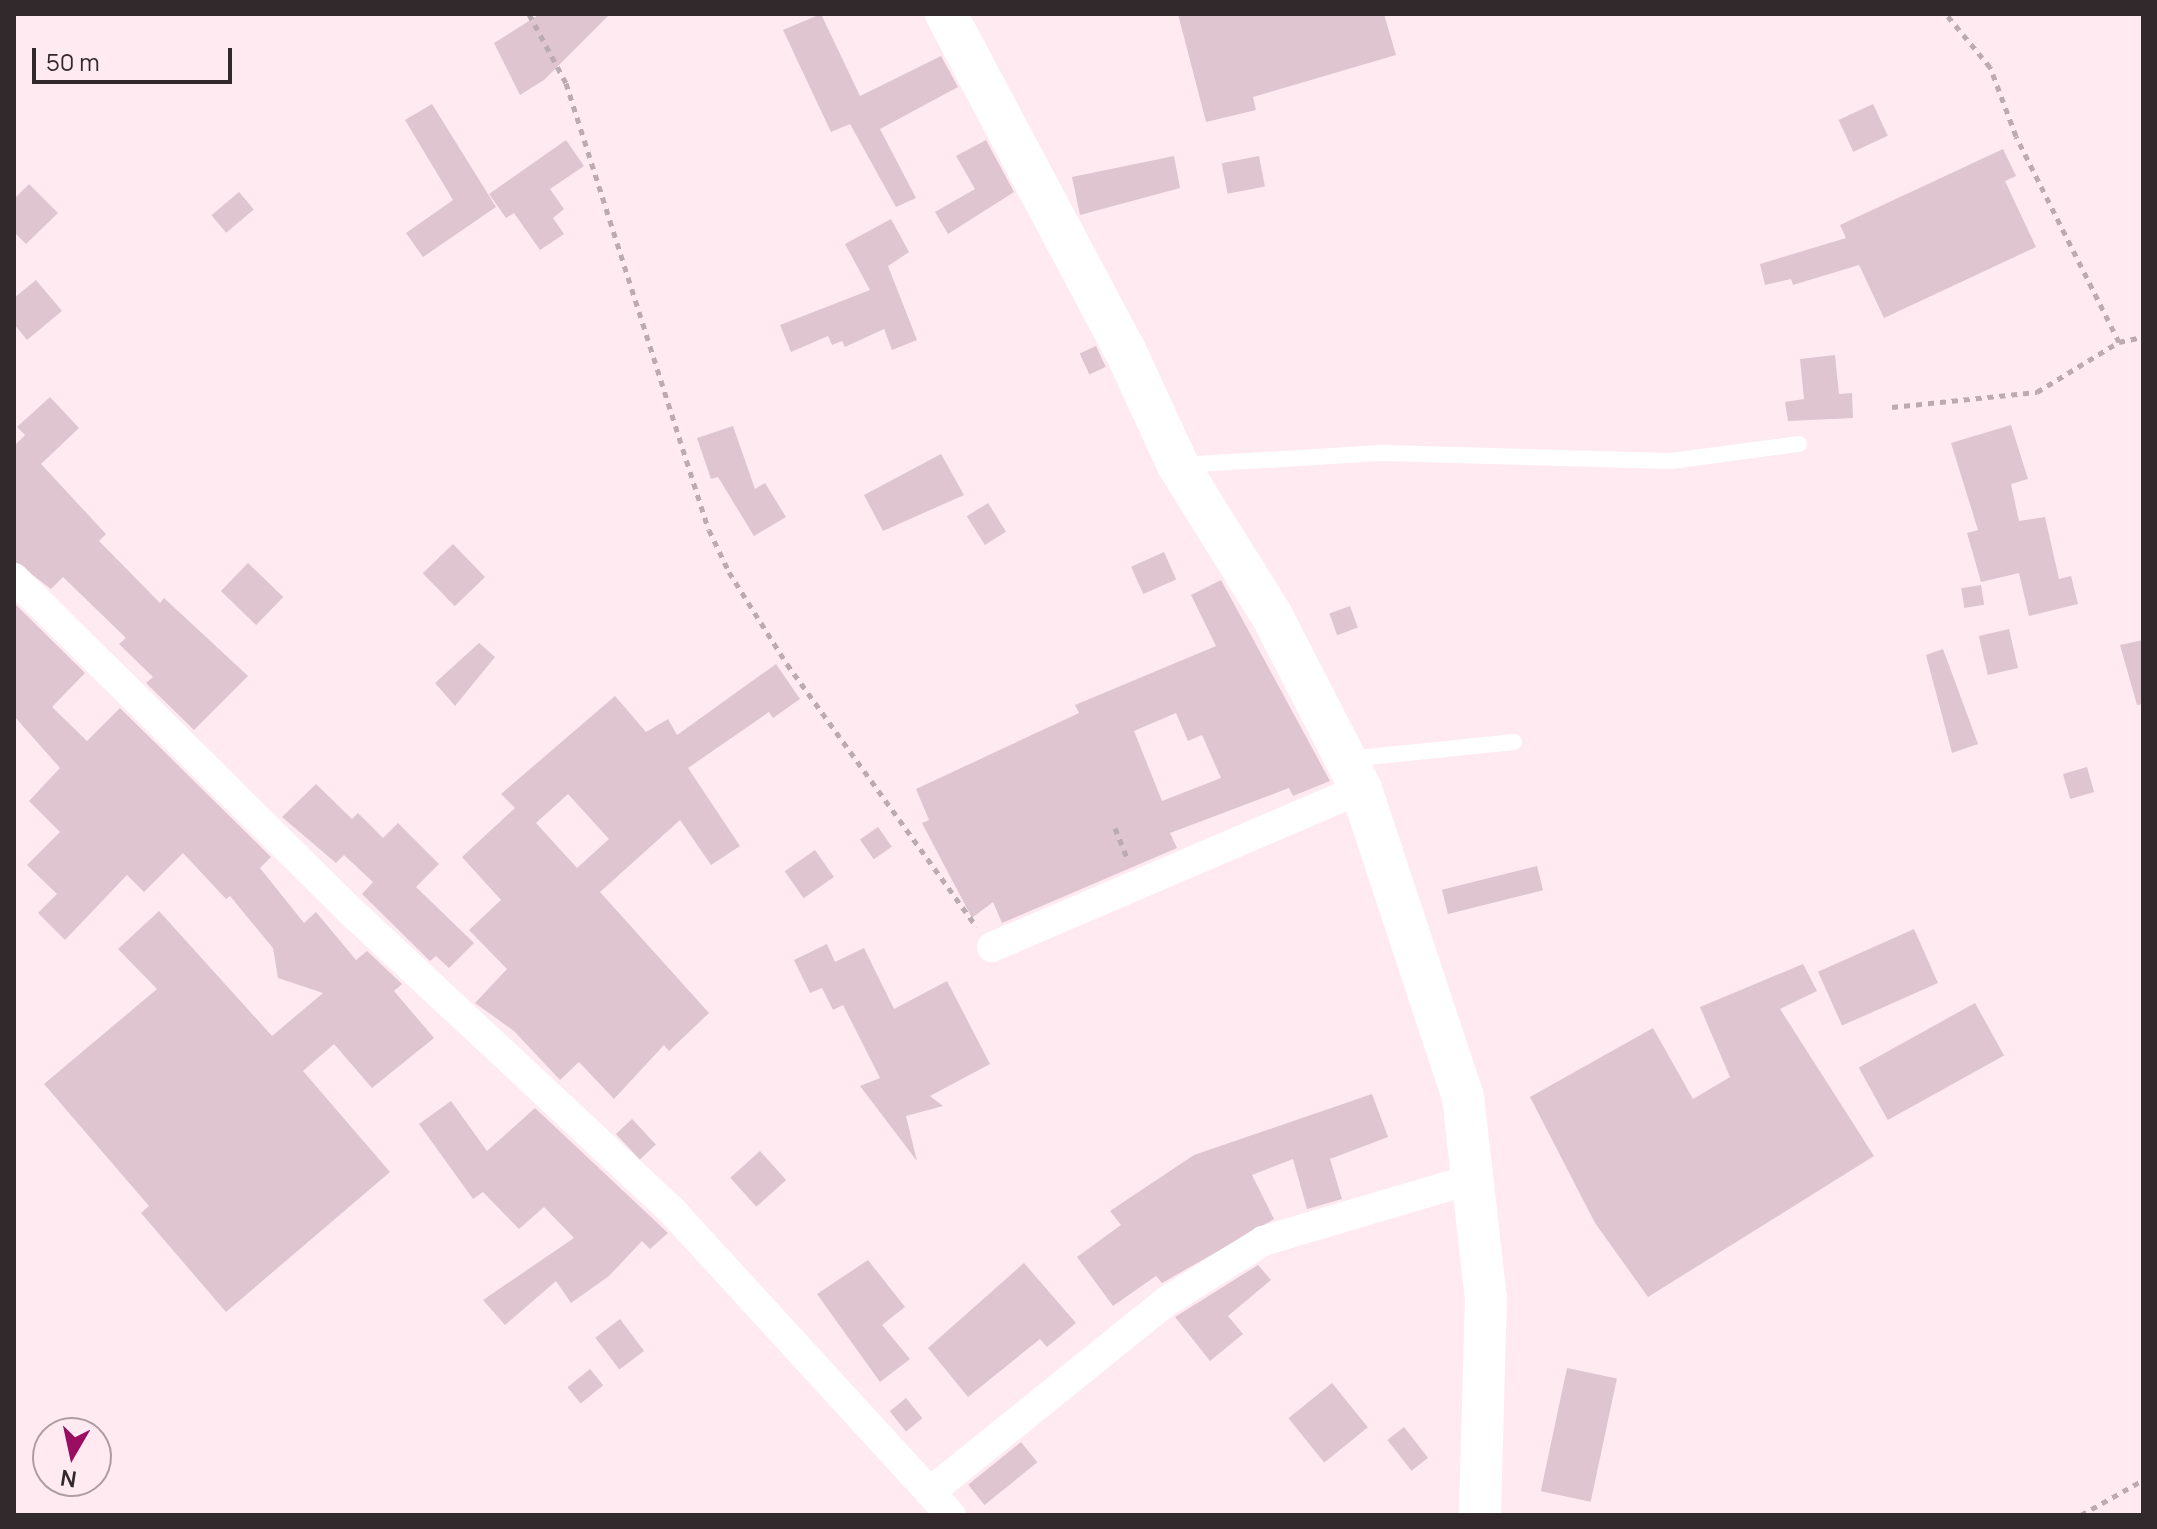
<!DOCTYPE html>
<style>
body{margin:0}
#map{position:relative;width:2157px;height:1529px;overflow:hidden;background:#ffeaf2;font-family:Manrope,sans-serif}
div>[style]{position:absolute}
.building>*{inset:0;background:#dec5cf;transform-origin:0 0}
.path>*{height:5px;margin-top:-2.5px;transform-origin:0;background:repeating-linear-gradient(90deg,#bbaab0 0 6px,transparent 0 12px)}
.lane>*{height:16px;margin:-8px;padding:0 8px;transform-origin:8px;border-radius:8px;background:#fff}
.street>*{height:30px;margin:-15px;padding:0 15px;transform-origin:15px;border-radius:15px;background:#fff}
.secondary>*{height:42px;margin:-21px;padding:0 21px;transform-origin:21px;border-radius:21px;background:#fff}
span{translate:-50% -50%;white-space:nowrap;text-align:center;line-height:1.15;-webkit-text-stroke:6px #ffeaf2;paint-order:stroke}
.frame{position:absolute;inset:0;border:16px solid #32292d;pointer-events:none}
.north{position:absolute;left:32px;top:1417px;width:80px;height:80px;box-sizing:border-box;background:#ffeaf2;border:2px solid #ad9da3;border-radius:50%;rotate:189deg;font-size:22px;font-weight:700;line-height:32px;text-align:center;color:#32292d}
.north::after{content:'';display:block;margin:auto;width:28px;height:36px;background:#990e61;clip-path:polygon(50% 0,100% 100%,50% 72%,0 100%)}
.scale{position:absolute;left:32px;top:48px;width:200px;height:36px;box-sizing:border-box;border:4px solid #32292d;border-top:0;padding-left:10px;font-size:24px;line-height:28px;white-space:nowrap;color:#32292d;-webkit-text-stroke:6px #ffeaf2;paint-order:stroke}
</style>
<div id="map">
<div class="building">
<div style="clip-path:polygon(540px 14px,610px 14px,544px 80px,520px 95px,494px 43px)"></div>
<div style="clip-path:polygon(821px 14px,860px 96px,941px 56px,958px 87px,880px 129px,916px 198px,896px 207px,850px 124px,831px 132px,783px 30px)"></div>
<div style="clip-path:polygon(1178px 14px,1384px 14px,1396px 55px,1253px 97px,1256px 110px,1206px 122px)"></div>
<div style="clip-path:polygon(432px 104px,496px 207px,423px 257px,406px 233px,453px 200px,405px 120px)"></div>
<div style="left:1873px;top:104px;width:35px;height:38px;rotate:65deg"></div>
<div style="clip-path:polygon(566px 140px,584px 166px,550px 189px,564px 209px,553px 218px,564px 234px,540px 250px,514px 213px,506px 218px,489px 194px)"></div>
<div style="clip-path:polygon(986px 140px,1014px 192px,948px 234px,935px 212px,975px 189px,956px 156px)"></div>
<div style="clip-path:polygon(2003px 149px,2016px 176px,2005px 181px,2036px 247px,1884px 318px,1859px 265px,1793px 285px,1791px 279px,1765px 285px,1760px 264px,1846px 238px,1840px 225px)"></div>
<div style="clip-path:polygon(1174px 156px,1180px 188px,1080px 215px,1072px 177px)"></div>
<div style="left:1259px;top:156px;width:31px;height:38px;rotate:79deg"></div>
<div style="clip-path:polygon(29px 184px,58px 213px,26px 244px,14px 232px,14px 199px)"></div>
<div style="left:239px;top:192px;width:23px;height:36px;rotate:50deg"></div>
<div style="clip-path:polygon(891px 219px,909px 252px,888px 266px,917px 340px,892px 350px,884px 329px,845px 347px,842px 341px,832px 345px,828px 336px,791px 352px,780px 325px,870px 290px,845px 244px)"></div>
<div style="clip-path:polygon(36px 280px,62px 311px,27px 340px,14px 324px,14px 298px)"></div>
<div style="left:1096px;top:346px;width:23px;height:18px;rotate:65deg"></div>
<div style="clip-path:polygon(1835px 355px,1839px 394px,1852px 393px,1853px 418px,1788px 421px,1785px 402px,1804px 399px,1800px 359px)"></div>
<div style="clip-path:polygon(50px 397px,79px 428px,41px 464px,106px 534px,99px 541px,160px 603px,164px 598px,248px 676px,194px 730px,146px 683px,153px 677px,119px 644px,126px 638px,63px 577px,51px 589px,14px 561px,14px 446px,25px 435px,17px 427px)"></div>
<div style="clip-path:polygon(2011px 425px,2028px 479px,2011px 484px,2019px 521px,2045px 517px,2059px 579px,2071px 576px,2078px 604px,2029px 616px,2019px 573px,1981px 582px,1967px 533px,1978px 530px,1951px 443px)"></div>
<div style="clip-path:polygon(733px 426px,755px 489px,765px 483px,786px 517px,754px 536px,718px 477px,711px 479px,697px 438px)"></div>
<div style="clip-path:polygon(941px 454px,964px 495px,883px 531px,864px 495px)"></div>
<div style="left:988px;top:503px;width:34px;height:25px;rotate:58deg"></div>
<div style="left:453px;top:544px;width:46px;height:42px;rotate:46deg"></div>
<div style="left:1164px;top:552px;width:30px;height:36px;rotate:66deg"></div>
<div style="left:248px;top:563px;width:49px;height:39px;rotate:44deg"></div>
<div style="clip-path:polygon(evenodd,1221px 580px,1330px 781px,1293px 796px,1289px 788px,1170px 833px,1177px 848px,1002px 923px,993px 902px,972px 918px,922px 823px,929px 820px,916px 789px,1079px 713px,1075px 705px,1216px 646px,1191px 595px,1221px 580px,1176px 713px,1188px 741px,1202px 735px,1221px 778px,1162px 801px,1134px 731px,1176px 713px)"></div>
<div style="left:1981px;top:585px;width:20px;height:20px;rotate:81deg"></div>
<div style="clip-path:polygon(14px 603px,85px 673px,52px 707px,87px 741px,120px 708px,271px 857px,260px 868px,304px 923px,316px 912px,356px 960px,367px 951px,402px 984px,394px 991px,434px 1038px,372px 1088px,334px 1044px,303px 1071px,390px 1172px,226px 1312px,141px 1213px,149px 1206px,44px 1084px,157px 989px,118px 949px,159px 911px,272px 1036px,323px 993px,278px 978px,273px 948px,230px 896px,226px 899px,183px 853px,144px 892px,127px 875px,65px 940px,38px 913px,57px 894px,27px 865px,60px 832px,29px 801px,60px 768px,14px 716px)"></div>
<div style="left:1350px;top:606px;width:23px;height:22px;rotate:70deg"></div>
<div style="left:2009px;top:629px;width:40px;height:31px;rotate:77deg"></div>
<div style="clip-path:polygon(2143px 640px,2143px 704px,2137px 705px,2120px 645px)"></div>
<div style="clip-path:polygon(479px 643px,495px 657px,455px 706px,435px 683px)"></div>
<div style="clip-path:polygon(1943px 649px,1978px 744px,1952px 753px,1926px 655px)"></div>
<div style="clip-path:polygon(evenodd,776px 664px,800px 699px,773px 718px,769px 712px,688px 768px,740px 846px,711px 865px,680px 820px,600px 892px,709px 1013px,669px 1051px,664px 1045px,614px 1099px,579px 1062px,560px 1080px,514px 1031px,475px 1003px,507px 969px,469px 930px,501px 900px,462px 857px,515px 808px,501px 794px,615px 696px,646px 732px,668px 719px,677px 735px,776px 664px,568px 794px,609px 839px,577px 868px,536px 823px,568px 794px)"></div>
<div style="left:2087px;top:767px;width:26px;height:25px;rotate:74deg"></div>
<div style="clip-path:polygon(316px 784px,352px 819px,358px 813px,383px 838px,398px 823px,439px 864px,416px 887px,474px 943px,449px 968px,436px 956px,430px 961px,362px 894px,373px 882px,344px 855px,336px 863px,282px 817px)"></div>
<div style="left:878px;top:827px;width:24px;height:22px;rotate:55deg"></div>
<div style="left:815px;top:850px;width:33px;height:37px;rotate:55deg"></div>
<div style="left:1537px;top:866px;width:25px;height:98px;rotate:76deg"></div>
<div style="left:1914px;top:929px;width:59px;height:105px;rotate:66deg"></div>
<div style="clip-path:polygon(827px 944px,835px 962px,864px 948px,894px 1009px,947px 981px,990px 1064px,930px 1096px,943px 1106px,906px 1116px,917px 1161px,860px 1086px,880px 1078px,843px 1005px,833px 1010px,822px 988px,810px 993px,794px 960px)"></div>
<div style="clip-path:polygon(1803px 964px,1817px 991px,1780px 1009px,1874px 1156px,1648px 1297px,1595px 1223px,1530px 1097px,1653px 1028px,1693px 1099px,1730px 1077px,1700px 1007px)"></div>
<div style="left:1975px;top:1003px;width:60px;height:133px;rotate:61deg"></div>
<div style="clip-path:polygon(1372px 1094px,1388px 1137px,1330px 1159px,1342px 1199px,1307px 1209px,1293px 1159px,1252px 1175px,1274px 1219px,1162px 1283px,1156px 1276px,1113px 1306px,1077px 1257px,1121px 1225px,1110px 1211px,1194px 1155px)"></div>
<div style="clip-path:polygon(451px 1101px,487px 1151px,535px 1108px,668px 1233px,650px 1249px,642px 1241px,609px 1276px,571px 1303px,556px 1281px,505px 1325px,483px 1300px,574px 1238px,544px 1207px,519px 1229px,483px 1192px,473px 1199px,419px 1124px)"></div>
<div style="left:632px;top:1119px;width:35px;height:22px;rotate:47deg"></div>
<div style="left:760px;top:1151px;width:39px;height:40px;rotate:48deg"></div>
<div style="clip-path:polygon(868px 1260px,905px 1307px,882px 1325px,910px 1359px,880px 1382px,817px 1294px)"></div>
<div style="clip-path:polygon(1024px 1263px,1076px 1323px,1047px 1347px,1040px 1339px,968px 1397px,928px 1348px)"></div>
<div style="clip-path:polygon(1258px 1265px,1271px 1280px,1228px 1316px,1243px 1334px,1210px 1361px,1175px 1317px)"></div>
<div style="left:620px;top:1319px;width:40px;height:31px;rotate:53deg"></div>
<div style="left:1567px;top:1368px;width:51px;height:126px;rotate:12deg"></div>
<div style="left:590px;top:1369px;width:21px;height:29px;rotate:51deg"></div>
<div style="left:1332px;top:1383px;width:57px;height:56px;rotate:51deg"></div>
<div style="left:906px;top:1398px;width:26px;height:21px;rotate:51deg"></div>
<div style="left:1404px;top:1427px;width:39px;height:21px;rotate:52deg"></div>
<div style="left:1021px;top:1442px;width:26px;height:68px;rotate:51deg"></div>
</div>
<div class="path">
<div style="left:529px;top:14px;width:78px;rotate:61.8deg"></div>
<div style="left:566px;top:83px;width:469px;rotate:72.3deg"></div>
<div style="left:709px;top:530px;width:47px;rotate:64.5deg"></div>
<div style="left:729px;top:572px;width:109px;rotate:57.8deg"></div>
<div style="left:787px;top:664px;width:324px;rotate:54.2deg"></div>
<div style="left:2119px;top:342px;width:25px;rotate:-12deg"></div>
<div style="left:1892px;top:407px;width:146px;rotate:-5.9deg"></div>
<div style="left:2037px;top:392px;width:96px;rotate:-31.4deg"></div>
<div style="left:2119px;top:342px;width:230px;rotate:-116.6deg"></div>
<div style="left:2016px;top:136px;width:74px;rotate:-110.6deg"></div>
<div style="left:1990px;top:67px;width:69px;rotate:-129.7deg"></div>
<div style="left:1115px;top:828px;width:35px;rotate:68deg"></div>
<div style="left:2081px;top:1515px;width:71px;rotate:-29.4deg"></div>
</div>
<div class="lane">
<div style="left:1180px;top:465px;width:205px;rotate:-3.4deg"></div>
<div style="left:1385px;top:453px;width:286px;rotate:1.6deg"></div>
<div style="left:1671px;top:461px;width:129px;rotate:-7.6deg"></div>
<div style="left:1349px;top:759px;width:166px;rotate:-5.9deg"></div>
</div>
<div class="street">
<div style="left:14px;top:578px;width:481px;rotate:44.7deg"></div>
<div style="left:356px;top:916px;width:435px;rotate:43deg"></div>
<div style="left:674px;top:1213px;width:410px;rotate:47.5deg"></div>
<div style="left:992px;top:947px;width:401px;rotate:-23.2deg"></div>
<div style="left:930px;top:1492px;width:304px;rotate:-38.9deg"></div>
<div style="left:1167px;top:1301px;width:113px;rotate:-32deg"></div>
<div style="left:1263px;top:1241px;width:218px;rotate:-16.5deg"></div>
</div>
<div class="secondary">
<div style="left:946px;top:14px;width:381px;rotate:62deg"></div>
<div style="left:1125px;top:350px;width:127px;rotate:65.3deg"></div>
<div style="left:1178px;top:465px;width:178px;rotate:58.1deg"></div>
<div style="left:1272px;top:616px;width:195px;rotate:62.8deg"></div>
<div style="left:1361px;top:789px;width:324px;rotate:71.7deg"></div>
<div style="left:1463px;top:1097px;width:202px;rotate:83.5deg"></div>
<div style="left:1486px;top:1298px;width:217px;rotate:91.6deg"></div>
</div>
<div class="frame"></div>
<div class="north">N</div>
<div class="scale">50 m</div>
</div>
